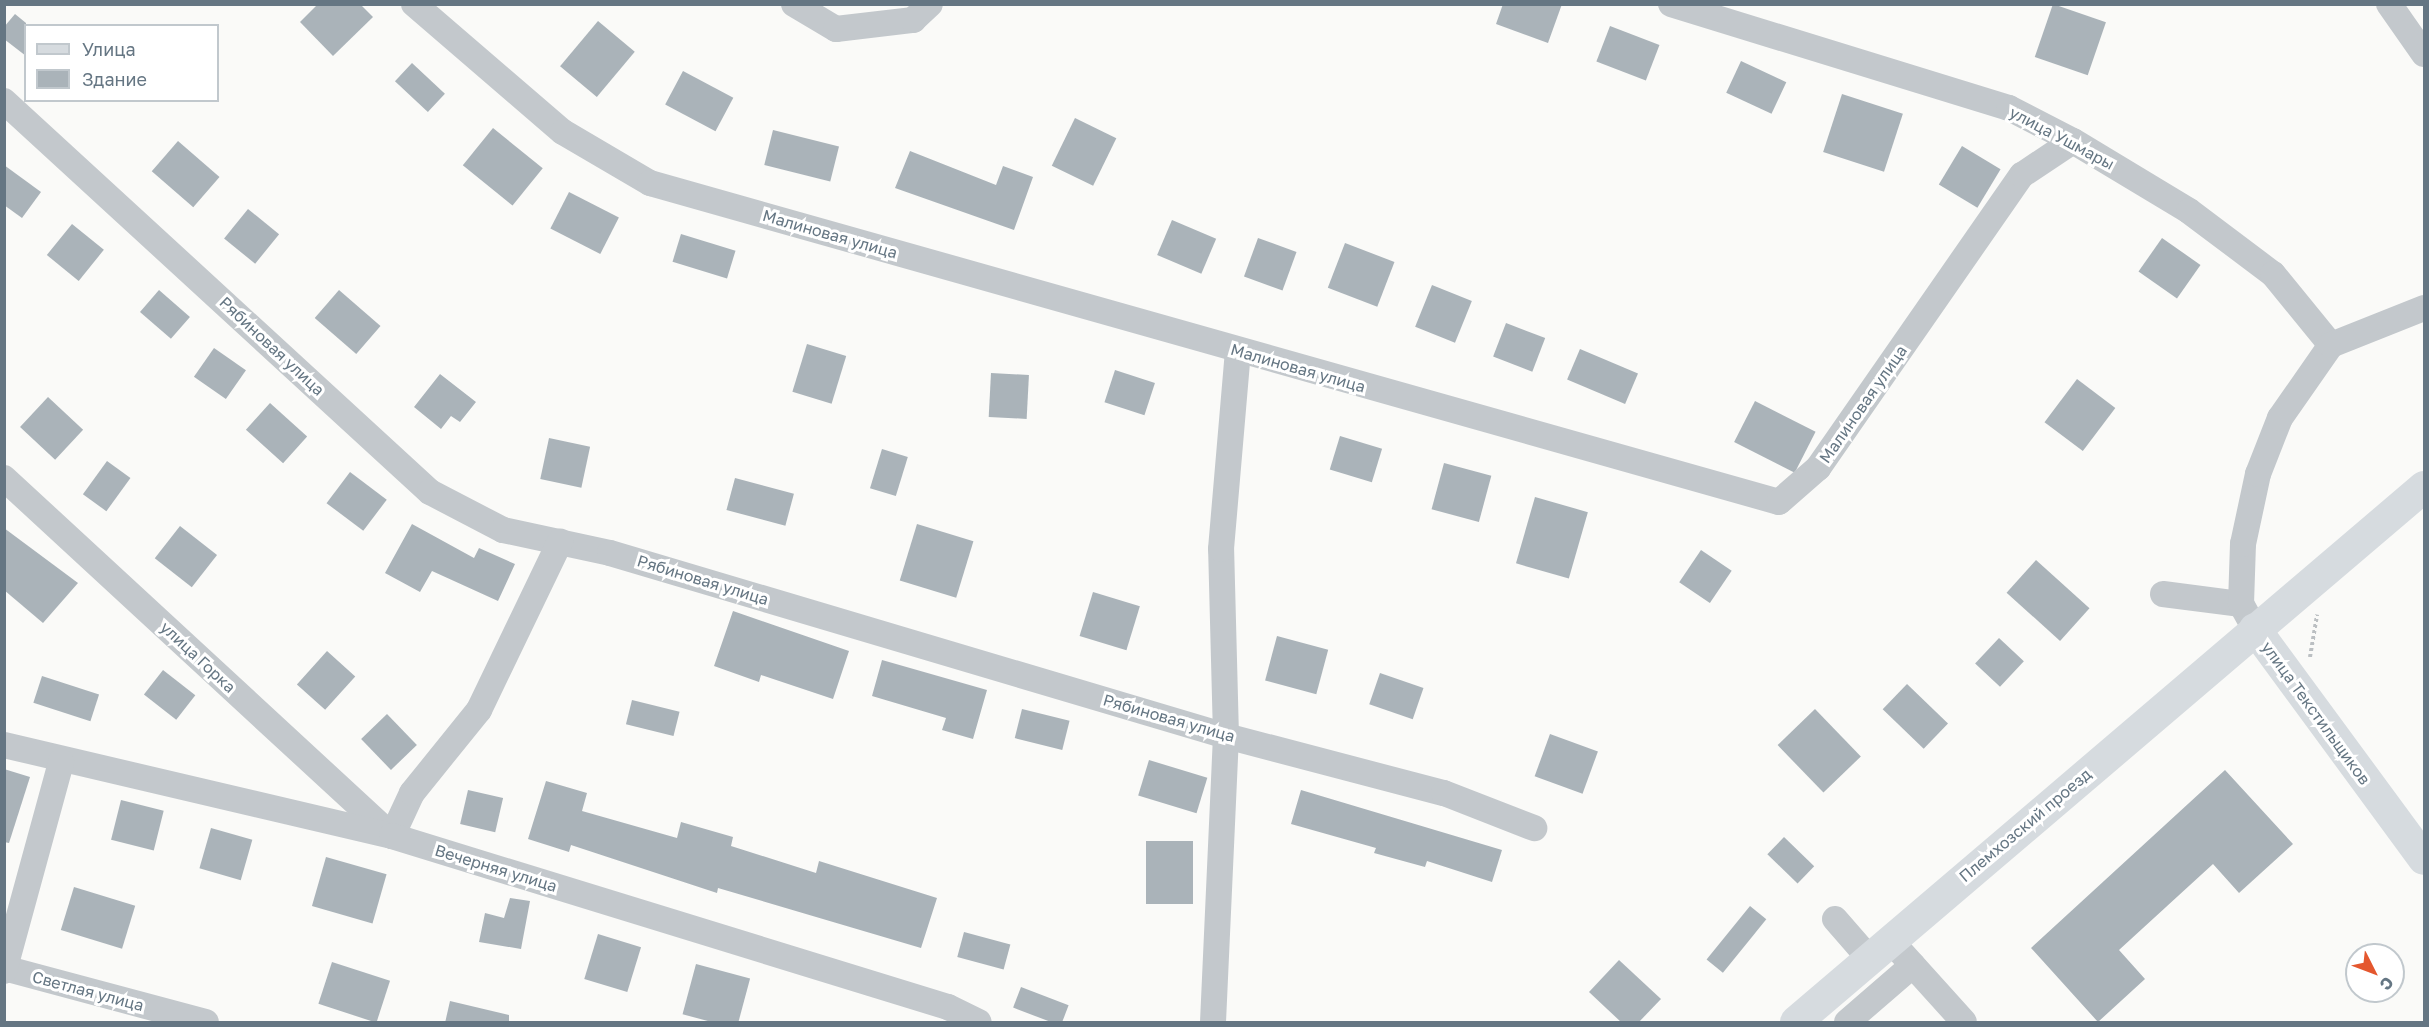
<!DOCTYPE html>
<meta charset="utf-8">
<style>
body{margin:0}
#map{position:relative;width:2429px;height:1027px;overflow:hidden;background:#fafaf8;font-family:"Golos Text",sans-serif}
div>[style]{position:absolute}
.building>*{inset:0;background:#aab3b9;transform-origin:0 0}
.path>*{height:4px;margin-top:-2px;transform-origin:0;background:repeating-linear-gradient(90deg,#bbbfc2 0 3px,transparent 0 6px)}
.minor>*{height:26px;margin:-13px;padding:0 13px;transform-origin:13px;border-radius:13px;background:#c3c8cc}
.major>*{height:32px;margin:-16px;padding:0 16px;transform-origin:16px;border-radius:16px;background:#d6dbdf}
span{translate:-50% -50%;white-space:nowrap;text-align:center;line-height:1.15;-webkit-text-stroke:6px #fff;paint-order:stroke}
.street-label{font-size:16px;color:#657683}
.frame{position:absolute;inset:0;border:6px solid #657683;pointer-events:none}
.legend{position:absolute;left:24px;top:24px;width:195px;height:78px;box-sizing:border-box;background:#fff;border:2px solid #c1c8cd;margin:0;padding:8px 10px;list-style:none;font-size:18px;color:#657683}
.legend li{display:flex;align-items:center;gap:12px;height:30px}
.legend b{width:30px;border:2px solid #c1c8cd}
.north{position:absolute;left:2345px;top:943px;width:60px;height:60px;box-sizing:border-box;background:#fff;border:2px solid #c1c8cd;border-radius:50%;rotate:132deg;font-size:16px;font-weight:700;line-height:24px;text-align:center;color:#657683}
.north::after{content:'';display:block;margin:auto;width:21px;height:27px;background:#e4572e;clip-path:polygon(50% 0,100% 100%,50% 72%,0 100%)}
</style>
<div id="map">
<div class="building">
<div style="clip-path:polygon(318px 4px,360px 4px,373px 17px,333px 56px,300px 22px)"></div>
<div style="clip-path:polygon(1503px 4px,1562px 4px,1548px 43px,1496px 24px)"></div>
<div style="left:2053px;top:4px;width:56px;height:56px;rotate:19deg"></div>
<div style="clip-path:polygon(15px 14px,26px 23px,26px 56px,4px 39px,4px 27px)"></div>
<div style="left:598px;top:21px;width:48px;height:59px;rotate:40deg"></div>
<div style="left:1610px;top:26px;width:53px;height:38px;rotate:21deg"></div>
<div style="left:1741px;top:61px;width:50px;height:35px;rotate:25deg"></div>
<div style="left:412px;top:63px;width:45px;height:25px;rotate:43deg"></div>
<div style="left:683px;top:71px;width:57px;height:38px;rotate:28deg"></div>
<div style="left:1842px;top:94px;width:64px;height:61px;rotate:18deg"></div>
<div style="left:1075px;top:118px;width:46px;height:53px;rotate:26deg"></div>
<div style="left:493px;top:128px;width:64px;height:48px;rotate:39deg"></div>
<div style="left:773px;top:130px;width:68px;height:36px;rotate:14deg"></div>
<div style="left:178px;top:141px;width:55px;height:40px;rotate:41deg"></div>
<div style="left:1962px;top:146px;width:45px;height:45px;rotate:31deg"></div>
<div style="clip-path:polygon(910px 151px,996px 185px,1003px 166px,1033px 177px,1014px 230px,895px 188px)"></div>
<div style="clip-path:polygon(4px 165px,41px 192px,22px 218px,4px 205px)"></div>
<div style="left:569px;top:192px;width:56px;height:41px;rotate:27deg"></div>
<div style="left:248px;top:209px;width:40px;height:38px;rotate:39deg"></div>
<div style="left:1172px;top:220px;width:48px;height:38px;rotate:23deg"></div>
<div style="left:72px;top:224px;width:41px;height:40px;rotate:39deg"></div>
<div style="left:681px;top:234px;width:57px;height:29px;rotate:17deg"></div>
<div style="left:1258px;top:238px;width:41px;height:41px;rotate:20deg"></div>
<div style="left:2162px;top:238px;width:47px;height:41px;rotate:35deg"></div>
<div style="left:1345px;top:243px;width:53px;height:48px;rotate:21deg"></div>
<div style="left:1432px;top:285px;width:43px;height:45px;rotate:22deg"></div>
<div style="left:159px;top:290px;width:41px;height:29px;rotate:41deg"></div>
<div style="left:339px;top:290px;width:55px;height:37px;rotate:41deg"></div>
<div style="left:1506px;top:323px;width:42px;height:36px;rotate:21deg"></div>
<div style="left:807px;top:344px;width:41px;height:50px;rotate:17deg"></div>
<div style="left:214px;top:348px;width:39px;height:35px;rotate:35deg"></div>
<div style="left:1580px;top:349px;width:63px;height:33px;rotate:23deg"></div>
<div style="left:1115px;top:370px;width:42px;height:34px;rotate:18deg"></div>
<div style="left:991px;top:373px;width:38px;height:44px;rotate:3deg"></div>
<div style="clip-path:polygon(440px 374px,476px 402px,460px 422px,451px 416px,441px 429px,414px 407px)"></div>
<div style="left:2077px;top:379px;width:48px;height:54px;rotate:37deg"></div>
<div style="left:48px;top:397px;width:48px;height:41px;rotate:43deg"></div>
<div style="left:1755px;top:401px;width:68px;height:46px;rotate:27deg"></div>
<div style="left:270px;top:403px;width:50px;height:36px;rotate:42deg"></div>
<div style="left:1340px;top:436px;width:44px;height:35px;rotate:17deg"></div>
<div style="left:549px;top:438px;width:42px;height:42px;rotate:12deg"></div>
<div style="left:882px;top:449px;width:27px;height:41px;rotate:17deg"></div>
<div style="left:107px;top:461px;width:29px;height:41px;rotate:36deg"></div>
<div style="left:1444px;top:463px;width:49px;height:48px;rotate:15deg"></div>
<div style="left:350px;top:472px;width:46px;height:39px;rotate:37deg"></div>
<div style="left:735px;top:478px;width:61px;height:33px;rotate:15deg"></div>
<div style="left:1535px;top:497px;width:55px;height:69px;rotate:16deg"></div>
<div style="clip-path:polygon(412px 524px,474px 558px,479px 548px,515px 564px,498px 601px,432px 571px,420px 592px,385px 573px)"></div>
<div style="left:917px;top:524px;width:59px;height:59px;rotate:17deg"></div>
<div style="left:180px;top:526px;width:47px;height:41px;rotate:38deg"></div>
<div style="clip-path:polygon(4px 528px,78px 583px,43px 623px,4px 590px)"></div>
<div style="left:1701px;top:550px;width:37px;height:39px;rotate:34deg"></div>
<div style="left:2036px;top:560px;width:72px;height:44px;rotate:42deg"></div>
<div style="left:1093px;top:592px;width:49px;height:46px;rotate:17deg"></div>
<div style="clip-path:polygon(733px 611px,849px 651px,833px 699px,761px 675px,759px 682px,714px 666px)"></div>
<div style="left:1277px;top:636px;width:53px;height:46px;rotate:15deg"></div>
<div style="left:1999px;top:638px;width:34px;height:35px;rotate:43deg"></div>
<div style="left:327px;top:651px;width:38px;height:45px;rotate:42deg"></div>
<div style="clip-path:polygon(882px 660px,987px 690px,973px 739px,942px 730px,946px 718px,872px 696px)"></div>
<div style="left:163px;top:670px;width:41px;height:31px;rotate:38deg"></div>
<div style="left:1380px;top:673px;width:46px;height:33px;rotate:19deg"></div>
<div style="left:42px;top:676px;width:60px;height:28px;rotate:18deg"></div>
<div style="left:1907px;top:684px;width:57px;height:35px;rotate:44deg"></div>
<div style="left:632px;top:700px;width:49px;height:25px;rotate:14deg"></div>
<div style="left:1022px;top:709px;width:49px;height:30px;rotate:14deg"></div>
<div style="left:1815px;top:709px;width:66px;height:52px;rotate:46deg"></div>
<div style="left:387px;top:714px;width:43px;height:36px;rotate:46deg"></div>
<div style="left:1550px;top:734px;width:51px;height:45px;rotate:20deg"></div>
<div style="left:1149px;top:760px;width:61px;height:37px;rotate:17deg"></div>
<div style="clip-path:polygon(4px 769px,30px 777px,9px 843px,4px 842px)"></div>
<div style="clip-path:polygon(2225px 770px,2293px 844px,2239px 893px,2213px 864px,2119px 950px,2145px 979px,2098px 1022px,2031px 948px)"></div>
<div style="clip-path:polygon(546px 781px,587px 793px,582px 811px,677px 838px,681px 822px,733px 837px,731px 846px,816px 873px,819px 861px,937px 898px,921px 948px,718px 888px,717px 893px,571px 845px,569px 852px,528px 839px)"></div>
<div style="left:468px;top:790px;width:36px;height:35px;rotate:13deg"></div>
<div style="clip-path:polygon(1301px 790px,1502px 850px,1492px 882px,1427px 861px,1425px 867px,1374px 853px,1376px 848px,1291px 824px)"></div>
<div style="left:121px;top:800px;width:44px;height:41px;rotate:14deg"></div>
<div style="left:211px;top:828px;width:43px;height:42px;rotate:16deg"></div>
<div style="left:1784px;top:837px;width:42px;height:24px;rotate:44deg"></div>
<div style="left:1146px;top:841px;width:47px;height:63px"></div>
<div style="left:326px;top:857px;width:63px;height:51px;rotate:16deg"></div>
<div style="left:74px;top:887px;width:64px;height:45px;rotate:17deg"></div>
<div style="clip-path:polygon(510px 898px,530px 901px,521px 949px,479px 942px,485px 913px,504px 918px)"></div>
<div style="left:1750px;top:906px;width:21px;height:69px;rotate:39deg"></div>
<div style="left:964px;top:932px;width:48px;height:26px;rotate:15deg"></div>
<div style="left:598px;top:934px;width:45px;height:47px;rotate:17deg"></div>
<div style="clip-path:polygon(1619px 960px,1661px 999px,1638px 1023px,1622px 1023px,1589px 992px)"></div>
<div style="left:332px;top:962px;width:61px;height:44px;rotate:18deg"></div>
<div style="left:696px;top:964px;width:56px;height:52px;rotate:15deg"></div>
<div style="left:1021px;top:987px;width:51px;height:22px;rotate:21deg"></div>
<div style="clip-path:polygon(450px 1001px,509px 1015px,509px 1023px,445px 1023px)"></div>
</div>
<div class="path">
<div style="left:2310px;top:657px;width:43px;rotate:-80.5deg"></div>
</div>
<div class="minor">
<div style="left:414px;top:4px;width:196px;rotate:40.7deg"></div>
<div style="left:563px;top:132px;width:101px;rotate:30.4deg"></div>
<div style="left:650px;top:183px;width:1173px;rotate:15.78deg"></div>
<div style="left:1779px;top:502px;width:52px;rotate:-41.1deg"></div>
<div style="left:1818px;top:468px;width:357px;rotate:-55.2deg"></div>
<div style="left:2022px;top:175px;width:61px;rotate:-33.7deg"></div>
<div style="left:794px;top:4px;width:49px;rotate:30.8deg"></div>
<div style="left:836px;top:29px;width:78px;rotate:-6.7deg"></div>
<div style="left:913px;top:20px;width:23px;rotate:-43deg"></div>
<div style="left:1671px;top:4px;width:354px;rotate:17.1deg"></div>
<div style="left:2009px;top:108px;width:72px;rotate:27.3deg"></div>
<div style="left:2073px;top:141px;width:135px;rotate:31.1deg"></div>
<div style="left:2189px;top:211px;width:105px;rotate:36.9deg"></div>
<div style="left:2273px;top:274px;width:92px;rotate:50.8deg"></div>
<div style="left:2389px;top:4px;width:61px;rotate:55deg"></div>
<div style="left:4px;top:101px;width:578px;rotate:42.55deg"></div>
<div style="left:430px;top:492px;width:82px;rotate:27.5deg"></div>
<div style="left:503px;top:530px;width:109px;rotate:12.1deg"></div>
<div style="left:610px;top:553px;width:643px;rotate:16.55deg"></div>
<div style="left:1226px;top:736px;width:225px;rotate:14.7deg"></div>
<div style="left:1444px;top:793px;width:97px;rotate:21.3deg"></div>
<div style="left:4px;top:478px;width:528px;rotate:42.7deg"></div>
<div style="left:392px;top:836px;width:47px;rotate:-65.1deg"></div>
<div style="left:412px;top:793px;width:107px;rotate:-51.1deg"></div>
<div style="left:479px;top:710px;width:187px;rotate:-64.3deg"></div>
<div style="left:2163px;top:594px;width:79px;rotate:7.3deg"></div>
<div style="left:2255px;top:629px;width:29px;rotate:-119deg"></div>
<div style="left:2241px;top:604px;width:60px;rotate:-88.1deg"></div>
<div style="left:2243px;top:544px;width:72px;rotate:-77.9deg"></div>
<div style="left:2258px;top:474px;width:60px;rotate:-68.6deg"></div>
<div style="left:2280px;top:418px;width:89px;rotate:-55.1deg"></div>
<div style="left:2331px;top:345px;width:100px;rotate:-21.7deg"></div>
<div style="left:4px;top:745px;width:399px;rotate:13.2deg"></div>
<div style="left:392px;top:836px;width:582px;rotate:17.1deg"></div>
<div style="left:948px;top:1007px;width:34px;rotate:26deg"></div>
<div style="left:1835px;top:919px;width:52px;rotate:48.9deg"></div>
<div style="left:1890px;top:940px;width:110px;rotate:47.9deg"></div>
<div style="left:4px;top:968px;width:209px;rotate:15deg"></div>
<div style="left:4px;top:971px;width:217px;rotate:-74.7deg"></div>
<div style="left:1213px;top:1022px;width:286px;rotate:-87.4deg"></div>
<div style="left:1226px;top:736px;width:187px;rotate:-91.5deg"></div>
<div style="left:1221px;top:549px;width:199px;rotate:-85.1deg"></div>
<div style="left:1847px;top:1022px;width:87px;rotate:-40.8deg"></div>
</div>
<div class="major">
<div style="left:2255px;top:629px;width:285px;rotate:53.7deg"></div>
<div style="left:1796px;top:1022px;width:825px;rotate:-40.43deg"></div>
</div>
<div class="street-label">
<span style="left:2062px;top:138px;rotate:28deg">улица Ушмары</span>
<span style="left:830px;top:234px;rotate:16deg">Малиновая улица</span>
<span style="left:272px;top:346px;rotate:43deg">Рябиновая улица</span>
<span style="left:1298px;top:368px;rotate:16deg">Малиновая улица</span>
<span style="left:1863px;top:404px;rotate:-55deg">Малиновая улица</span>
<span style="left:703px;top:580px;rotate:17deg">Рябиновая улица</span>
<span style="left:198px;top:657px;rotate:43deg">улица Горка</span>
<span style="left:2316px;top:713px;rotate:54deg">улица Текстильщиков</span>
<span style="left:1169px;top:718px;rotate:16deg">Рябиновая улица</span>
<span style="left:2025px;top:825px;rotate:-40deg">Племхозский проезд</span>
<span style="left:496px;top:868px;rotate:17deg">Вечерняя улица</span>
<span style="left:88px;top:991px;rotate:15deg">Светлая улица</span>
</div>
<div class="frame"></div>
<ul class="legend">
<li><b style="height:8px;background:#d6dbdf"></b>Улица</li>
<li><b style="height:16px;background:#aab3b9"></b>Здание</li>
</ul>
<div class="north">С</div>
</div>
